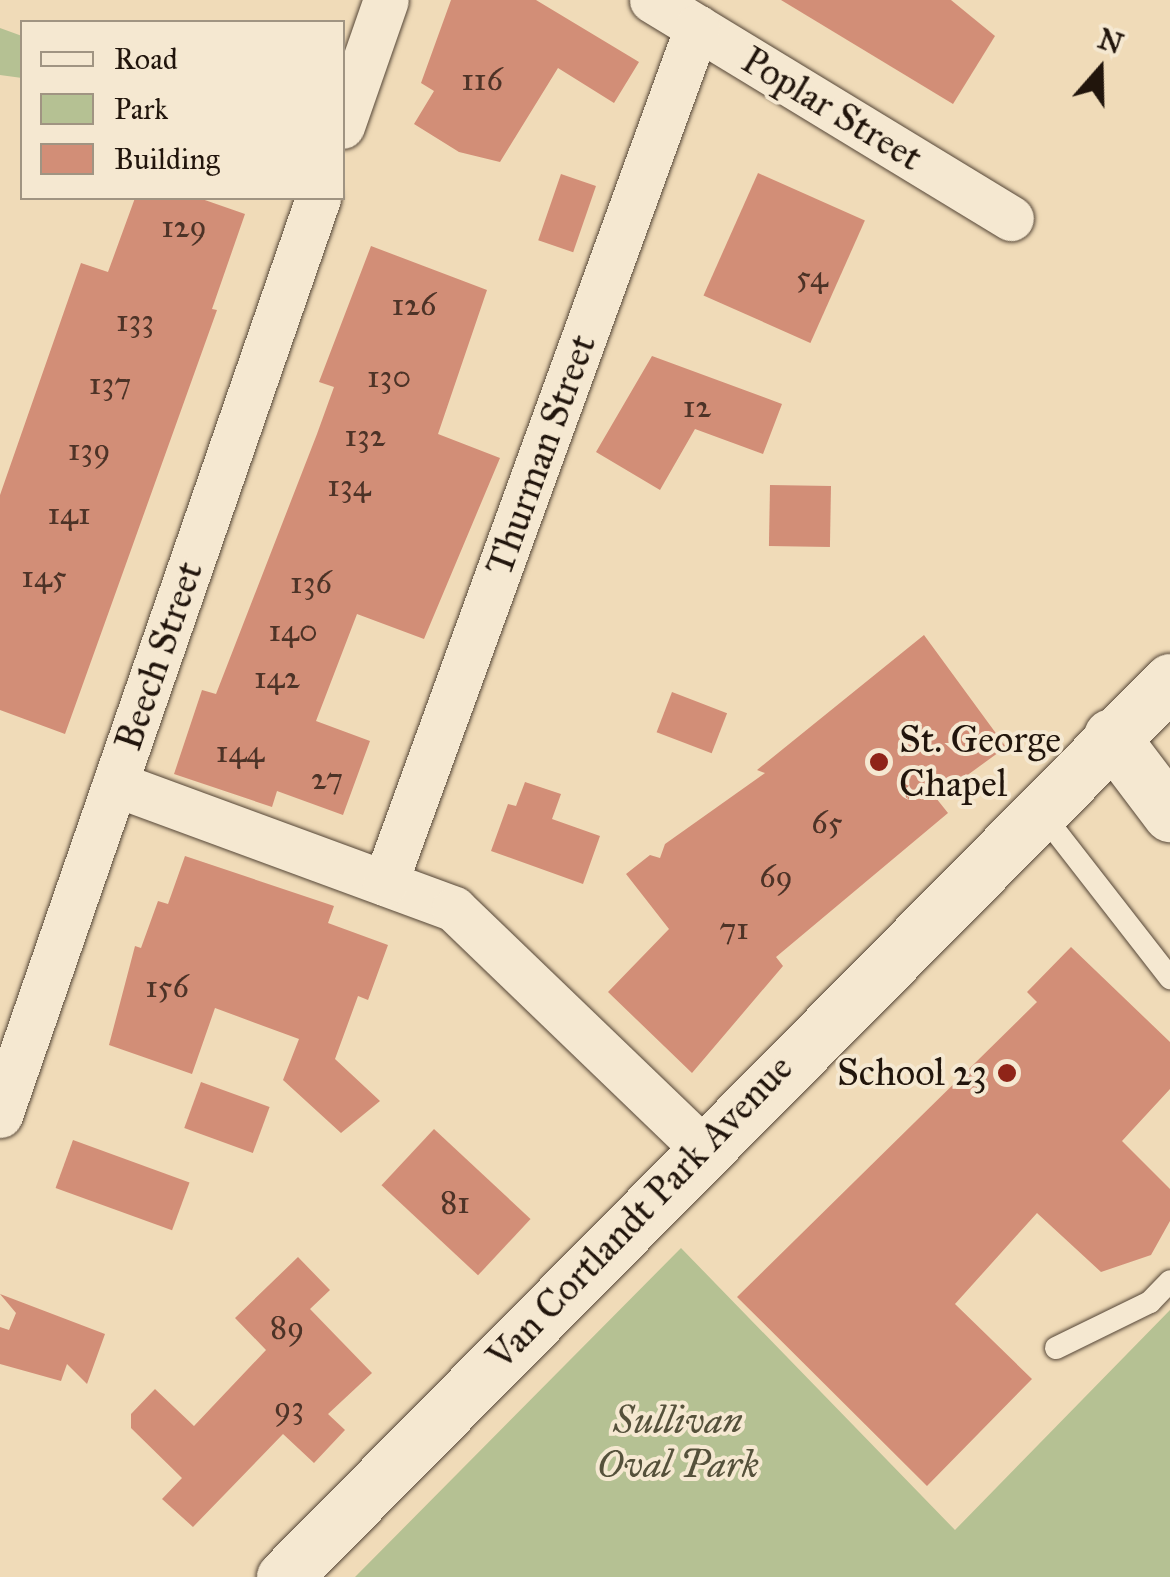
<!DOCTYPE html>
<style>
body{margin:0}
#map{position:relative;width:1170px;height:1577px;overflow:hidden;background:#f0dbb8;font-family:"IM FELL Great Primer",serif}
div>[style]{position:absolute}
.green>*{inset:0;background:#b5c193}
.building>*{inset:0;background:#d28e77;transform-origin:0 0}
.roads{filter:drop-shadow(0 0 2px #554637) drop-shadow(0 0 2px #554637)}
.service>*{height:22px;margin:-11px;padding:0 11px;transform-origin:11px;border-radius:11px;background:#f5e8d1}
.minor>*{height:45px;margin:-22.5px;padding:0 22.5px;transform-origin:22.5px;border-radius:22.5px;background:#f5e8d1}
.tertiary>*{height:55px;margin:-27.5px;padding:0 27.5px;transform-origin:27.5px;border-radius:27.5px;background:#f5e8d1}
.dots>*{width:28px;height:28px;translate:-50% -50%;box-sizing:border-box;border:5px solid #f5e8d1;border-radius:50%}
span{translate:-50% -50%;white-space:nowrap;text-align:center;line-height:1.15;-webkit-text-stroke:8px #f5e8d1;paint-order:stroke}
.number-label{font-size:32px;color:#4d3327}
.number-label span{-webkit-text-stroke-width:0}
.street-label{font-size:38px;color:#21150c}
.poi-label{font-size:38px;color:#21150c}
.left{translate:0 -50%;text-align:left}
.right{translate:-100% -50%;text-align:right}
.park-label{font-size:38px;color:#55513b;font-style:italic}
.legend{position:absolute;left:20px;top:20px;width:325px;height:180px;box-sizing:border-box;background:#f5e8d1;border:2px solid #a09482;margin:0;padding:12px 18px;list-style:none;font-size:30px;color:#21150c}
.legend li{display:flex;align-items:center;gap:20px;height:50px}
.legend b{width:50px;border:2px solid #a09482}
.north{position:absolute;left:1050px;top:20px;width:100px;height:100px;-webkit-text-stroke:8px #f5e8d1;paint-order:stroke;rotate:20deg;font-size:28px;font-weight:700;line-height:40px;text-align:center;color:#21150c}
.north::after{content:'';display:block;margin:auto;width:35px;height:45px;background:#21150c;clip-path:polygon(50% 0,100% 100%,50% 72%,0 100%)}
</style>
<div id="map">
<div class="green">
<div style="clip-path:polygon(0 28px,22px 36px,22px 78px,0 75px)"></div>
<div style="clip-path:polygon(681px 1248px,955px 1530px,1170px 1310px,1170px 1577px,355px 1577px)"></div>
</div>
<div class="building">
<div style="clip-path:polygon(451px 0,536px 0,639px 62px,614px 103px,558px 68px,500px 162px,459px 152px,414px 124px,434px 91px,421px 83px)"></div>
<div style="clip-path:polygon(781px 0,951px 0,995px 36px,953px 104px)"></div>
<div style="left:758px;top:173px;width:117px;height:134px;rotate:24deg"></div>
<div style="left:561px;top:174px;width:37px;height:70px;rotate:19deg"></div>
<div style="clip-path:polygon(135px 198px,199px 198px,245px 214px,212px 309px,217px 310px,65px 734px,0 710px,0 495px,81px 263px,108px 272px)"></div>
<div style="clip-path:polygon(371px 246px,487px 290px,438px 434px,500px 458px,424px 639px,357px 614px,316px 721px,370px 741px,343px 815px,277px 791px,272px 807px,174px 774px,202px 690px,216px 694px,317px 434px,334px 387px,319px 382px)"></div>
<div style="clip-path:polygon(652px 356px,782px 404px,763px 454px,695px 429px,660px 490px,596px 452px)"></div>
<div style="left:770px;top:485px;width:61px;height:61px;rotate:1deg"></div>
<div style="clip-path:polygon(924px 635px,1006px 747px,936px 798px,948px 813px,776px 957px,783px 966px,692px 1073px,608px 992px,669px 929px,626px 874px,650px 855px,660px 858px,665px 844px,765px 773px,757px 770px)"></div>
<div style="left:672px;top:692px;width:59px;height:43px;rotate:21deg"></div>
<div style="clip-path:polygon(525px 782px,561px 794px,552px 819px,600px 836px,583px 884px,491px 851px,508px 804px,516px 806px)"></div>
<div style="clip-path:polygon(185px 856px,334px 906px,328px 923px,388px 945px,368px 1000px,358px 996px,335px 1059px,380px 1101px,341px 1133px,283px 1080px,299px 1039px,215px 1008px,192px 1074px,109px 1045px,135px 946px,141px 948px,158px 901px,168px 904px)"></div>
<div style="clip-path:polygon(1071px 947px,1170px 1042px,1170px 1089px,1122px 1141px,1170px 1189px,1170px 1221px,1151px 1255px,1101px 1272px,1037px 1213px,955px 1304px,1032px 1379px,927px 1486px,737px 1297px,1037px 1002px,1027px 992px)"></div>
<div style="left:201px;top:1082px;width:73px;height:49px;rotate:20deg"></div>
<div style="left:434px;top:1129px;width:132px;height:77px;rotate:43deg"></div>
<div style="left:73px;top:1140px;width:124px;height:51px;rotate:20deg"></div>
<div style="clip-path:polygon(298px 1257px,330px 1290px,310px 1309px,372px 1373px,328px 1414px,345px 1430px,314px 1463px,283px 1434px,193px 1527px,162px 1499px,182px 1478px,131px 1428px,131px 1414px,155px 1389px,194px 1426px,266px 1350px,235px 1318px)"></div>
<div style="clip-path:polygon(0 1294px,105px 1334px,87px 1384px,67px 1364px,61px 1381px,0 1364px,0 1327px,9px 1330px,16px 1313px)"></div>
</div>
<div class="roads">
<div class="service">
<div style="left:1040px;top:811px;width:212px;rotate:52.1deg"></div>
<div style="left:1056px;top:1348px;width:105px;rotate:-26.1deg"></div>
<div style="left:1150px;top:1302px;width:29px;rotate:-46deg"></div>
</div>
<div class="minor">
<div style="left:652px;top:0;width:420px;rotate:31.3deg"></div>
<div style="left:342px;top:126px;width:133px;rotate:-70.8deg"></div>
<div style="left:115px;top:784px;width:361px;rotate:20.2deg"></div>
<div style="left:454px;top:909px;width:346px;rotate:43.9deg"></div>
<div style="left:385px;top:883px;width:911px;rotate:-69.97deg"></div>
<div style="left:0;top:1115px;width:971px;rotate:-70.87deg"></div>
</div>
<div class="tertiary">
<div style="left:1111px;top:736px;width:98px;rotate:52.9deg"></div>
<div style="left:284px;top:1577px;width:1260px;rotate:-45.32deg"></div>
</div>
</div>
<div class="dots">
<div style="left:879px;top:762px;background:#8f2418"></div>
<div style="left:1007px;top:1073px;background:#8f2418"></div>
</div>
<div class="number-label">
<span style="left:482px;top:80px">116</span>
<span style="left:184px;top:227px">129</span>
<span style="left:812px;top:277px">54</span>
<span style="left:414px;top:305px">126</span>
<span style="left:135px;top:321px">133</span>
<span style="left:389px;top:377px">130</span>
<span style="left:110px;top:384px">137</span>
<span style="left:697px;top:407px">12</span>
<span style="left:365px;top:436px">132</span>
<span style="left:89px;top:450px">139</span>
<span style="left:349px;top:486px">134</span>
<span style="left:69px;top:514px">141</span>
<span style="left:44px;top:577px">145</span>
<span style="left:311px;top:583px">136</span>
<span style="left:293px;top:631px">140</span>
<span style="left:277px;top:678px">142</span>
<span style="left:240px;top:752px">144</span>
<span style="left:327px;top:779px">27</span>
<span style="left:827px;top:823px">65</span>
<span style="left:776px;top:877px">69</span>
<span style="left:734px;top:929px">71</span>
<span style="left:167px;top:987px">156</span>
<span style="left:455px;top:1203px">81</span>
<span style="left:287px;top:1328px">89</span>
<span style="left:289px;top:1408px">93</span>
</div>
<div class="street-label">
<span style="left:832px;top:109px;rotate:31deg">Poplar Street</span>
<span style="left:541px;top:455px;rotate:-70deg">Thurman Street</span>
<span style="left:159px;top:656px;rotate:-71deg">Beech Street</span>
<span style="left:640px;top:1212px;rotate:-46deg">Van Cortlandt Park Avenue</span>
</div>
<div class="poi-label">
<span class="left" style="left:899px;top:762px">St. George<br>Chapel</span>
<span class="right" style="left:987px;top:1073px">School 23</span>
</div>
<div class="park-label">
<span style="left:678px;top:1443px">Sullivan<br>Oval Park</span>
</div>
<ul class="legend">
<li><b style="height:12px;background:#f5e8d1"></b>Road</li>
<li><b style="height:28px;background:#b5c193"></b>Park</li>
<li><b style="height:28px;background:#d28e77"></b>Building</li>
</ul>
<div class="north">N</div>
</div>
